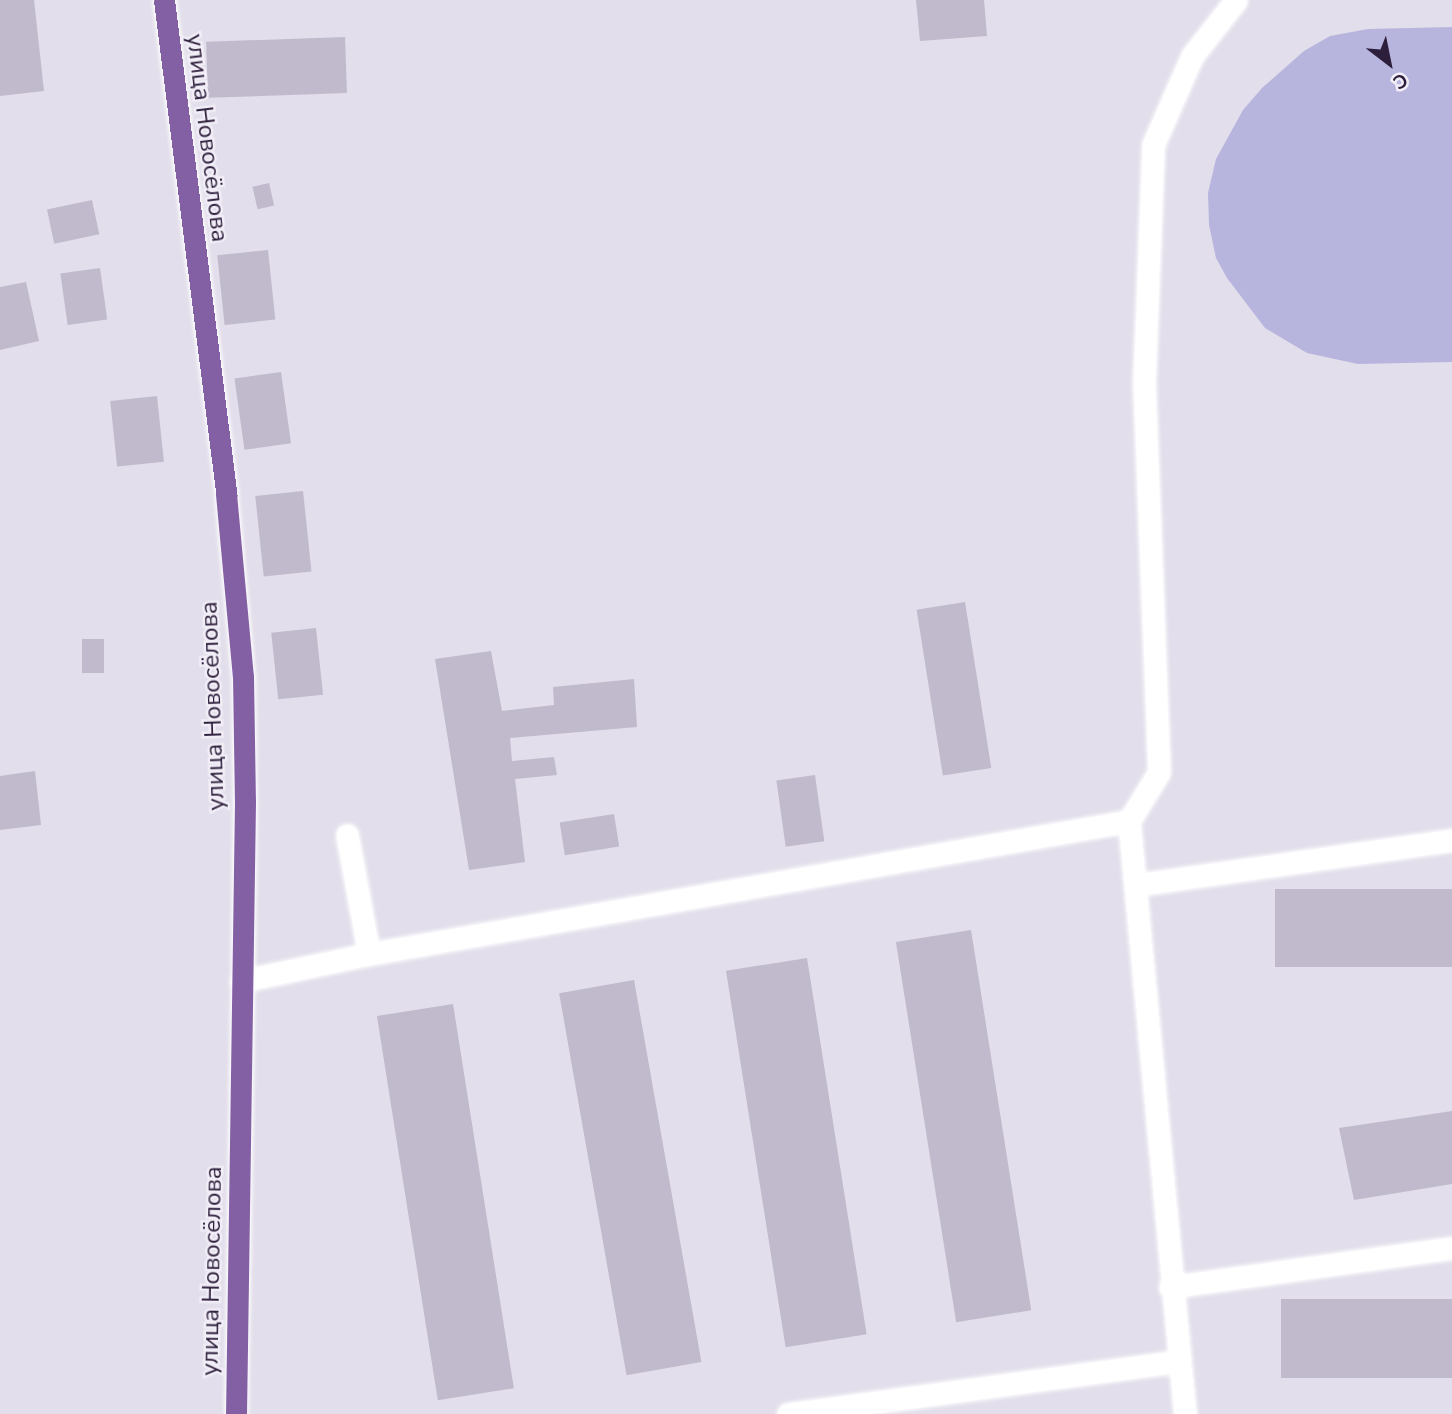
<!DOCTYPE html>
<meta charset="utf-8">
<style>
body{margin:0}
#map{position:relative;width:1452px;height:1414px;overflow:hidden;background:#e2deeb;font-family:"Nunito Sans",sans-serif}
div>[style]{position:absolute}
.green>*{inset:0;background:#b7b5de}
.building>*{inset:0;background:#c0bacc;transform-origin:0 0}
.roads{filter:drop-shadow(0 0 2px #fff) drop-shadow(0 0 2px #fff)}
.minor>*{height:21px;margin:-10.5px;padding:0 10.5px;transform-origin:10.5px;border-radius:10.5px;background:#fff}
.major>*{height:21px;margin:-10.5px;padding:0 10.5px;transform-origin:10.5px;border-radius:10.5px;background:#835fa4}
span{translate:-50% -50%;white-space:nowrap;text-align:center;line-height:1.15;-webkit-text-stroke:5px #f1eef7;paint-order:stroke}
.street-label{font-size:24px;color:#2d1e3b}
.north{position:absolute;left:1354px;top:28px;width:70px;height:70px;-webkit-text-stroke:5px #f1eef7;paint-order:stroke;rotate:148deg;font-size:19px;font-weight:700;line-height:28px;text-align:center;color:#2d1e3b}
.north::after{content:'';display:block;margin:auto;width:24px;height:32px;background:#2d1e3b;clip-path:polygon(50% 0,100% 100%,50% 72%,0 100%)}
</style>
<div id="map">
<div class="green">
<div style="clip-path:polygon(1452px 27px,1452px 362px,1358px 364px,1307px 353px,1265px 328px,1227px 278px,1216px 258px,1209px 225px,1208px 193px,1216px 159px,1243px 110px,1262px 88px,1304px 51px,1330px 36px,1368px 29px)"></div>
</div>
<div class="building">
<div style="clip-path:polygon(0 0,34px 0,44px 91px,0 96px)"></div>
<div style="clip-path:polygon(916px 0,984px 0,987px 36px,920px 41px)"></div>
<div style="left:345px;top:37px;width:56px;height:139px;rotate:88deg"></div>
<div style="left:269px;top:183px;width:23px;height:17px;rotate:77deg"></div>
<div style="left:92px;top:200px;width:35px;height:46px;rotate:78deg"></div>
<div style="left:268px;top:250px;width:70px;height:51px;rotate:84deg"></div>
<div style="left:100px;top:268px;width:52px;height:40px;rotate:82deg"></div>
<div style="clip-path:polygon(26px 282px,39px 341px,0 350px,0 287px)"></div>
<div style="left:281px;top:372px;width:72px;height:47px;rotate:82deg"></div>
<div style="left:157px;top:396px;width:66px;height:47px;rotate:84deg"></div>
<div style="left:303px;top:491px;width:81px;height:48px;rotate:84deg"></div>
<div style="left:965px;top:602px;width:168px;height:49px;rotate:81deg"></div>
<div style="left:316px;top:628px;width:67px;height:45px;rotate:84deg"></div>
<div style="left:82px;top:639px;width:22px;height:34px"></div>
<div style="clip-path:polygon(491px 651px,502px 711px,554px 705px,553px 687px,634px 679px,637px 727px,510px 738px,512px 761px,554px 757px,557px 775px,515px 779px,525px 862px,469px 870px,435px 659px)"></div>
<div style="clip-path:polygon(35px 771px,41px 825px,0 830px,0 776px)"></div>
<div style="left:815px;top:775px;width:67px;height:39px;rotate:82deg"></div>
<div style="left:614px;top:814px;width:33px;height:55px;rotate:81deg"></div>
<div style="left:1452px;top:889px;width:78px;height:177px;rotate:90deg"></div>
<div style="left:971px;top:930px;width:385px;height:76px;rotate:81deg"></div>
<div style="left:807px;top:958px;width:381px;height:82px;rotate:81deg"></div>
<div style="left:634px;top:980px;width:388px;height:76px;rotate:80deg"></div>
<div style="left:453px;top:1004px;width:389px;height:77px;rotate:81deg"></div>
<div style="clip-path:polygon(1452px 1111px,1452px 1184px,1354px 1200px,1339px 1128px)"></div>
<div style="left:1452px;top:1299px;width:79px;height:171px;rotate:90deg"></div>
</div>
<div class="roads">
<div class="minor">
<div style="left:1129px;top:821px;width:57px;rotate:-58.5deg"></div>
<div style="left:1159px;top:772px;width:389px;rotate:-92.2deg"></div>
<div style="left:1144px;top:383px;width:238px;rotate:-87.8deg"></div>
<div style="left:1153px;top:145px;width:97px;rotate:-66.3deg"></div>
<div style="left:1192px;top:56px;width:71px;rotate:-51.8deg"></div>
<div style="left:347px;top:835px;width:121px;rotate:79.5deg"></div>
<div style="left:1136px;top:885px;width:319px;rotate:-8.1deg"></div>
<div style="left:241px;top:981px;width:131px;rotate:-11.9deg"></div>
<div style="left:369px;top:954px;width:772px;rotate:-9.93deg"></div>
<div style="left:1129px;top:821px;width:596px;rotate:84.61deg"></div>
<div style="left:1170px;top:1287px;width:285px;rotate:-7.9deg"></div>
<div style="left:788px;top:1414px;width:395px;rotate:-7.7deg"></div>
</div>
<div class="major">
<div style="left:164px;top:0;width:498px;rotate:82.8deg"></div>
<div style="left:226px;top:494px;width:183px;rotate:84.7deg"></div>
<div style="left:243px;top:676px;width:126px;rotate:89.1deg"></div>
<div style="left:245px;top:802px;width:612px;rotate:90.84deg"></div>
</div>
</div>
<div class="street-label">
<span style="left:207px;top:138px;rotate:83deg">улица Новосёлова</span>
<span style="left:213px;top:706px;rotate:-92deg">улица Новосёлова</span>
<span style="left:212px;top:1271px;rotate:-89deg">улица Новосёлова</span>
</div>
<div class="north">С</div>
</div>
